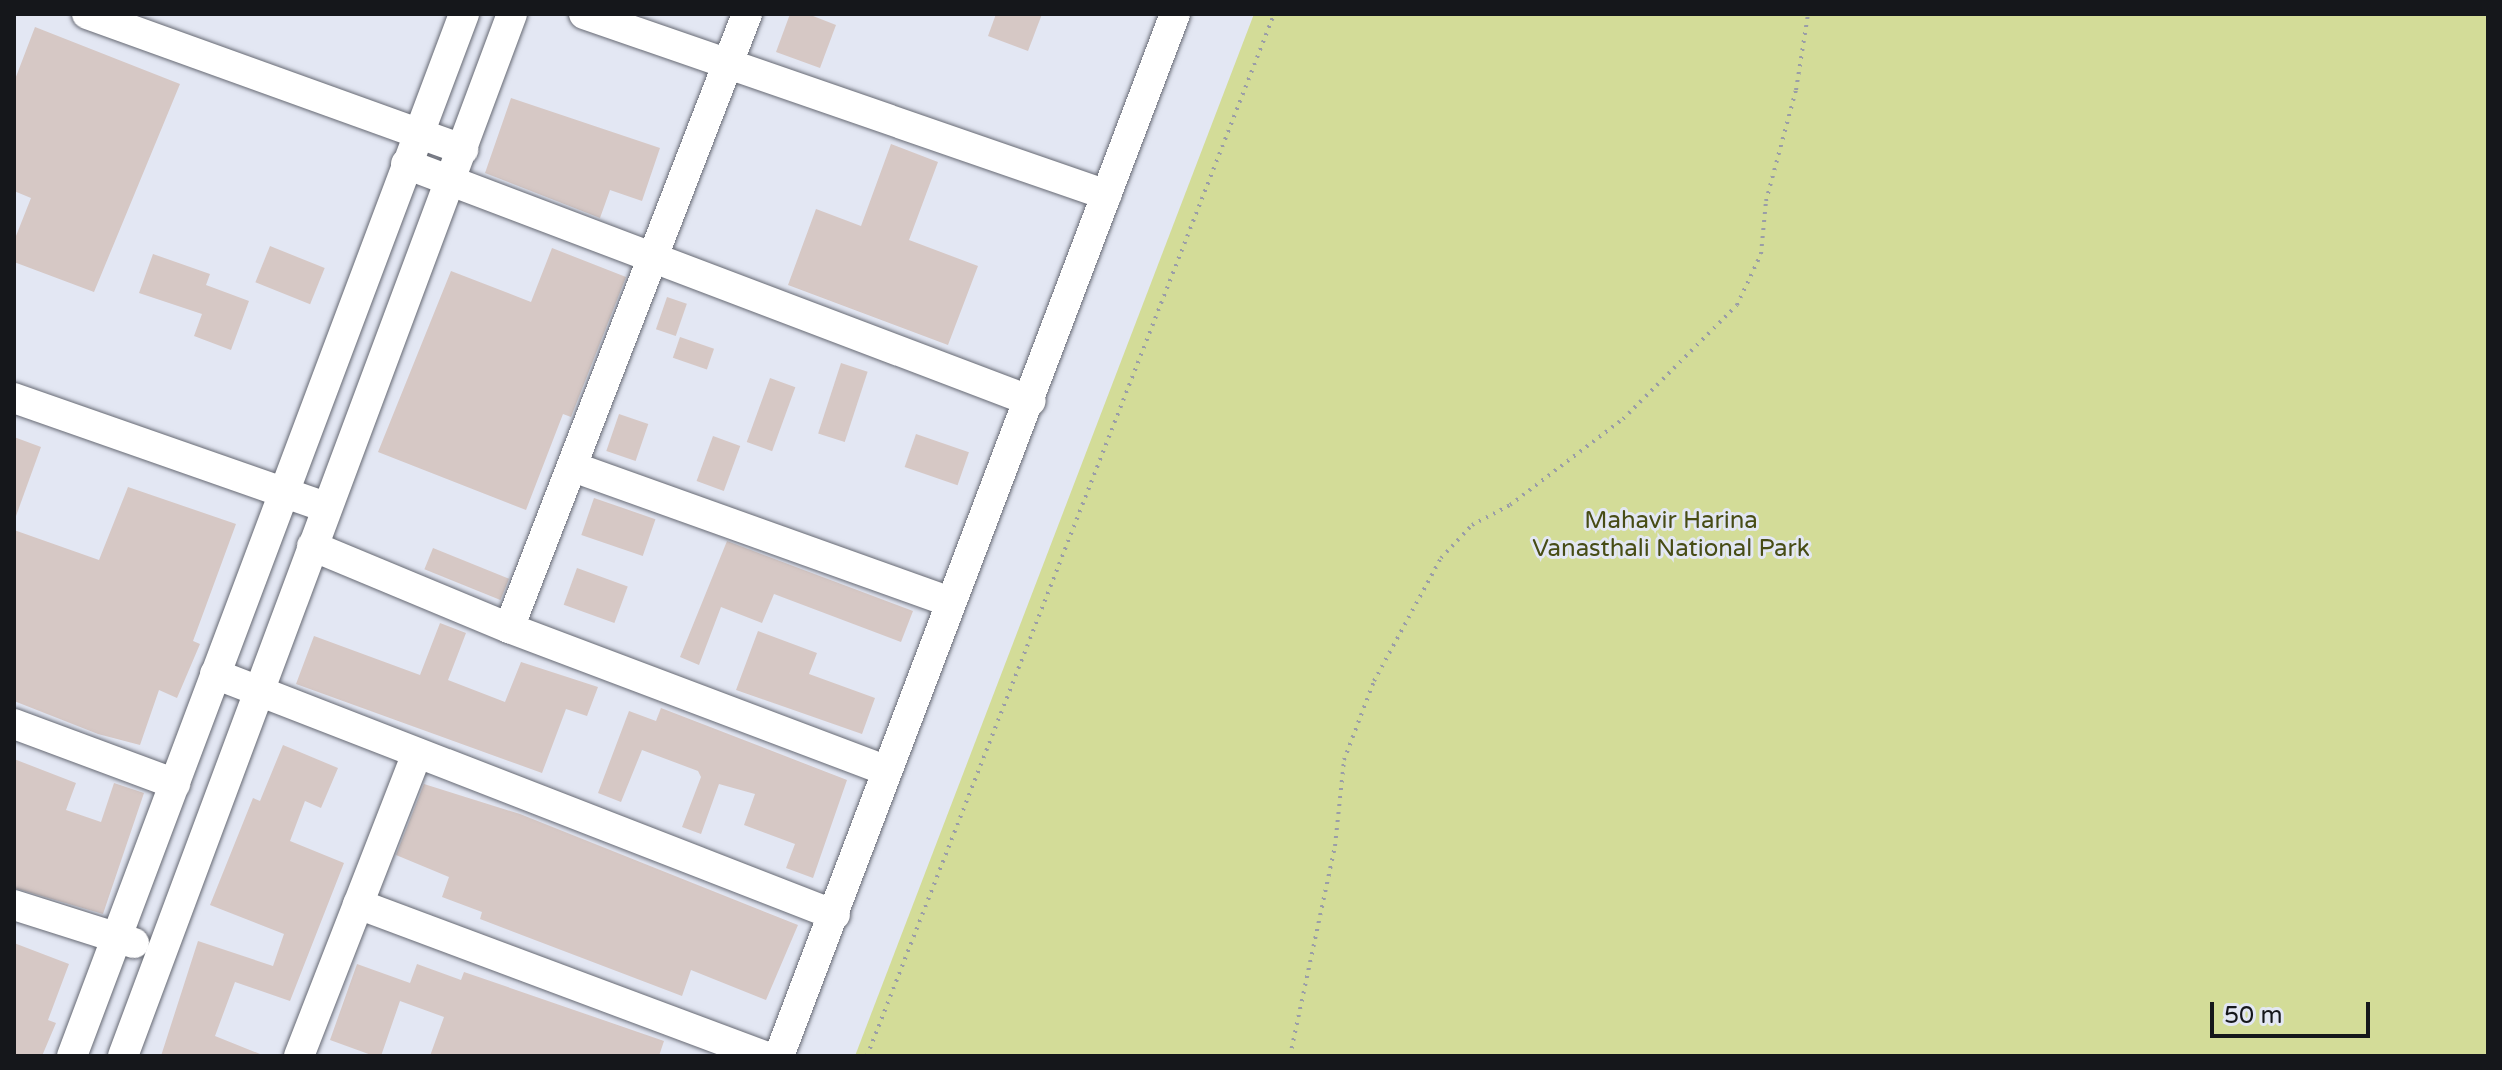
<!DOCTYPE html>
<style>
body{margin:0}
#map{position:relative;width:2502px;height:1070px;overflow:hidden;background:#e3e7f3;font-family:"Varela Round",sans-serif}
div>[style]{position:absolute}
.green>*{inset:0;background:#d3dc98}
.building>*{inset:0;background:#d6c8c5;transform-origin:0 0}
.path>*{height:4px;margin-top:-2px;transform-origin:0;background:repeating-linear-gradient(90deg,#9a9da6 0 2px,transparent 0 8px)}
.roads{filter:drop-shadow(0 0 2px #666973) drop-shadow(0 0 2px #666973)}
.minor>*{height:30px;margin:-15px;padding:0 15px;transform-origin:15px;border-radius:15px;background:#fff}
span{translate:-50% -50%;white-space:nowrap;text-align:center;line-height:1.15;-webkit-text-stroke:6px #e3e7f3;paint-order:stroke}
.park-label{font-size:24px;color:#474c15}
.frame{position:absolute;inset:0;border:16px solid #15171b;pointer-events:none}
.scale{position:absolute;left:2210px;top:1002px;width:160px;height:36px;box-sizing:border-box;border:4px solid #15171b;border-top:0;padding-left:10px;font-size:24px;line-height:28px;white-space:nowrap;color:#15171b;-webkit-text-stroke:6px #e3e7f3;paint-order:stroke}
</style>
<div id="map">
<div class="green">
<div style="clip-path:polygon(1254px 14px,2488px 14px,2488px 1056px,855px 1056px)"></div>
</div>
<div class="building">
<div style="clip-path:polygon(790px 14px,808px 14px,836px 25px,820px 68px,776px 52px)"></div>
<div style="clip-path:polygon(996px 14px,1042px 14px,1028px 51px,988px 36px)"></div>
<div style="clip-path:polygon(35px 27px,180px 84px,94px 292px,14px 262px,14px 241px,31px 198px,14px 191px,14px 82px)"></div>
<div style="clip-path:polygon(511px 98px,660px 148px,642px 201px,610px 190px,600px 218px,485px 173px)"></div>
<div style="clip-path:polygon(891px 144px,938px 162px,909px 240px,978px 266px,948px 345px,788px 285px,816px 209px,861px 226px)"></div>
<div style="left:270px;top:246px;width:59px;height:39px;rotate:22deg"></div>
<div style="clip-path:polygon(552px 248px,626px 277px,571px 417px,563px 414px,526px 510px,378px 452px,451px 271px,531px 302px)"></div>
<div style="clip-path:polygon(153px 254px,210px 274px,206px 285px,249px 301px,231px 350px,194px 336px,202px 314px,139px 293px)"></div>
<div style="left:667px;top:297px;width:21px;height:34px;rotate:19deg"></div>
<div style="left:680px;top:337px;width:36px;height:22px;rotate:19deg"></div>
<div style="left:841px;top:363px;width:28px;height:74px;rotate:18deg"></div>
<div style="left:770px;top:378px;width:27px;height:68px;rotate:20deg"></div>
<div style="left:619px;top:414px;width:31px;height:39px;rotate:19deg"></div>
<div style="left:916px;top:434px;width:56px;height:35px;rotate:19deg"></div>
<div style="left:713px;top:436px;width:29px;height:48px;rotate:20deg"></div>
<div style="clip-path:polygon(14px 437px,41px 447px,16px 516px,14px 516px)"></div>
<div style="clip-path:polygon(128px 487px,236px 524px,193px 641px,200px 644px,177px 698px,159px 690px,140px 745px,98px 734px,14px 701px,14px 530px,99px 560px)"></div>
<div style="left:594px;top:498px;width:65px;height:39px;rotate:19deg"></div>
<div style="clip-path:polygon(727px 541px,913px 611px,901px 642px,774px 594px,762px 623px,721px 607px,699px 665px,680px 657px)"></div>
<div style="left:433px;top:548px;width:82px;height:23px;rotate:22deg"></div>
<div style="left:577px;top:568px;width:54px;height:39px;rotate:20deg"></div>
<div style="clip-path:polygon(440px 623px,466px 633px,448px 680px,505px 702px,521px 662px,598px 687px,587px 716px,566px 709px,542px 773px,296px 684px,314px 636px,420px 675px)"></div>
<div style="clip-path:polygon(758px 631px,817px 653px,809px 674px,875px 698px,862px 734px,736px 690px)"></div>
<div style="clip-path:polygon(661px 708px,847px 780px,813px 878px,786px 868px,795px 844px,744px 825px,755px 794px,719px 784px,701px 834px,682px 827px,701px 777px,698px 771px,642px 750px,621px 802px,598px 793px,629px 711px,656px 721px)"></div>
<div style="clip-path:polygon(283px 745px,338px 768px,321px 808px,305px 801px,290px 841px,344px 863px,290px 1001px,235px 982px,215px 1036px,265px 1056px,161px 1056px,198px 941px,273px 966px,284px 934px,210px 905px,253px 798px,260px 801px)"></div>
<div style="clip-path:polygon(14px 759px,76px 783px,66px 810px,101px 822px,114px 783px,144px 793px,103px 914px,14px 888px)"></div>
<div style="clip-path:polygon(424px 784px,520px 814px,798px 925px,766px 1000px,691px 970px,682px 996px,480px 919px,482px 912px,442px 897px,449px 877px,396px 855px)"></div>
<div style="clip-path:polygon(14px 943px,69px 964px,48px 1020px,56px 1023px,42px 1056px,14px 1056px)"></div>
<div style="clip-path:polygon(357px 964px,410px 983px,417px 964px,461px 980px,464px 972px,664px 1041px,659px 1056px,430px 1056px,444px 1017px,400px 1001px,381px 1056px,374px 1056px,330px 1040px)"></div>
</div>
<div class="path">
<div style="left:867px;top:1056px;width:1119px;rotate:-68.66deg"></div>
<div style="left:1290px;top:1056px;width:215px;rotate:-77.9deg"></div>
<div style="left:1335px;top:846px;width:86px;rotate:-84deg"></div>
<div style="left:1344px;top:760px;width:85px;rotate:-69.2deg"></div>
<div style="left:1374px;top:681px;width:140px;rotate:-61.4deg"></div>
<div style="left:1441px;top:558px;width:45px;rotate:-46.8deg"></div>
<div style="left:1472px;top:525px;width:43px;rotate:-27.8deg"></div>
<div style="left:1510px;top:505px;width:142px;rotate:-37.3deg"></div>
<div style="left:1623px;top:419px;width:161px;rotate:-45deg"></div>
<div style="left:1737px;top:305px;width:56px;rotate:-64.8deg"></div>
<div style="left:1761px;top:254px;width:53px;rotate:-84.6deg"></div>
<div style="left:1766px;top:201px;width:115px;rotate:-74.9deg"></div>
<div style="left:1796px;top:90px;width:77px;rotate:-81deg"></div>
</div>
<div class="roads">
<div class="minor">
<div style="left:87px;top:14px;width:400px;rotate:19.8deg"></div>
<div style="left:584px;top:14px;width:553px;rotate:19.09deg"></div>
<div style="left:406px;top:164px;width:668px;rotate:20.77deg"></div>
<div style="left:14px;top:398px;width:330px;rotate:19.3deg"></div>
<div style="left:573px;top:467px;width:401px;rotate:19.7deg"></div>
<div style="left:312px;top:546px;width:213px;rotate:22.6deg"></div>
<div style="left:509px;top:628px;width:404px;rotate:20.7deg"></div>
<div style="left:509px;top:628px;width:659px;rotate:-68.81deg"></div>
<div style="left:215px;top:674px;width:665px;rotate:21.24deg"></div>
<div style="left:14px;top:724px;width:172px;rotate:20.4deg"></div>
<div style="left:358px;top:904px;width:434px;rotate:20.5deg"></div>
<div style="left:14px;top:905px;width:126px;rotate:17.6deg"></div>
<div style="left:72px;top:1056px;width:1113px;rotate:-69.38deg"></div>
<div style="left:123px;top:1056px;width:1112px;rotate:-69.53deg"></div>
<div style="left:299px;top:1056px;width:325px;rotate:-68.7deg"></div>
<div style="left:779px;top:1056px;width:1115px;rotate:-69.19deg"></div>
</div>
</div>
<div class="park-label">
<span style="left:1671px;top:535px">Mahavir Harina<br>Vanasthali National Park</span>
</div>
<div class="frame"></div>
<div class="scale">50 m</div>
</div>
